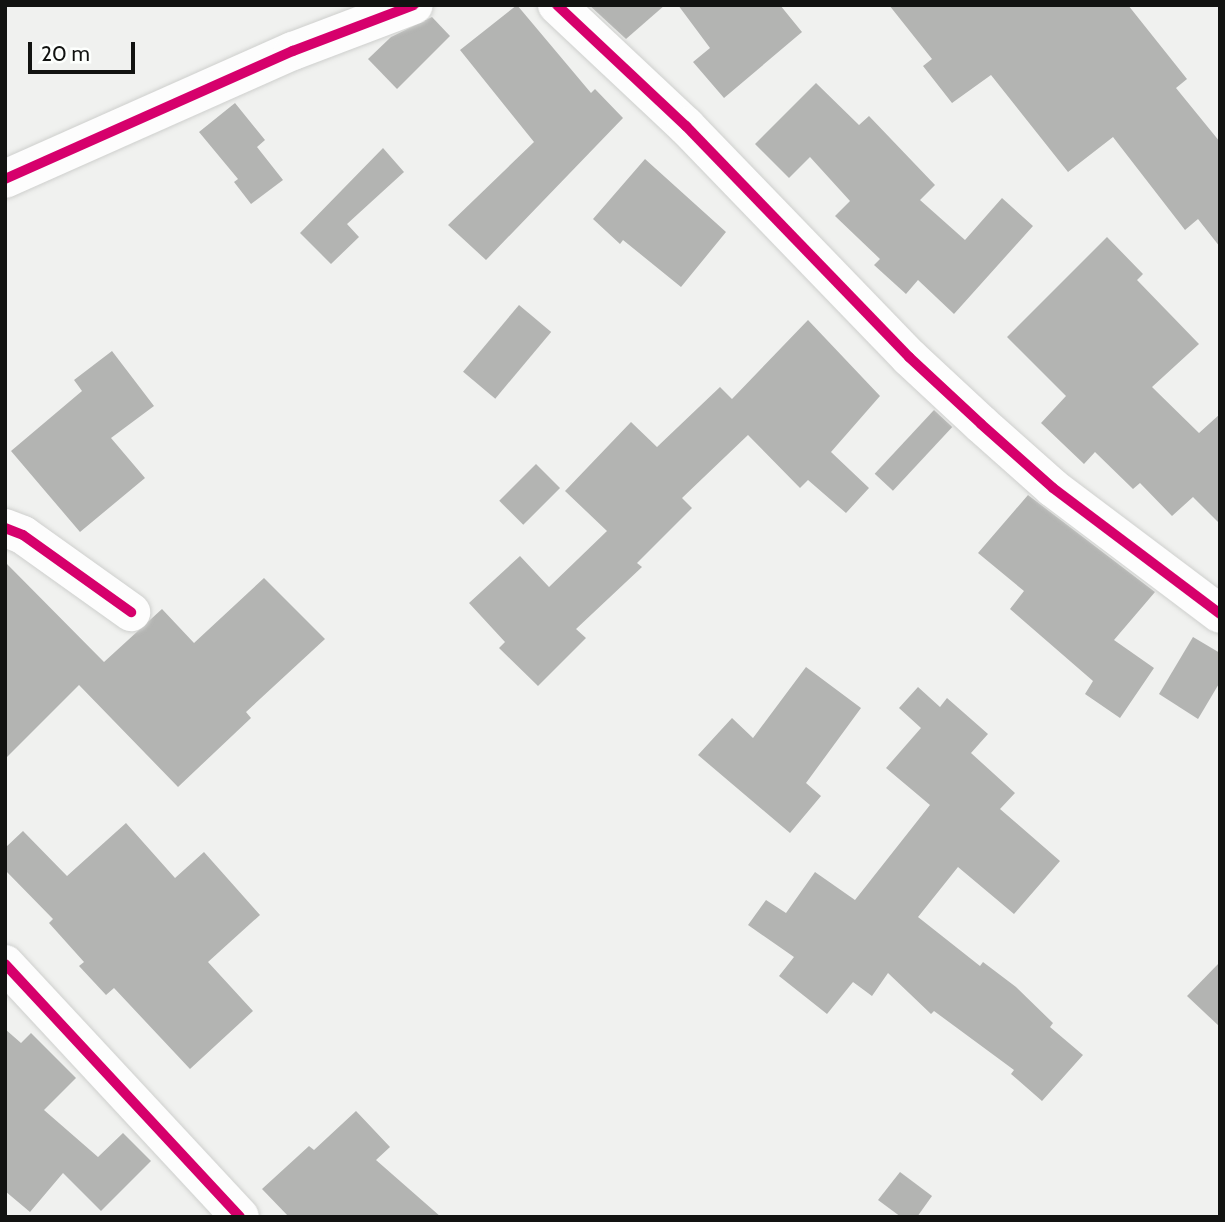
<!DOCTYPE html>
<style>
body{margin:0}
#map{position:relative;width:1225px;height:1222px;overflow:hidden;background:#f0f1ef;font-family:Cabin,sans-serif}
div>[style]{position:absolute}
.building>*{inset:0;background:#b3b4b2;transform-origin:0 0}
.roads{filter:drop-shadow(0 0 2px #cecfcd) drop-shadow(0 0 2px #cecfcd)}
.minor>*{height:38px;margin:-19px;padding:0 19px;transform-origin:19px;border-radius:19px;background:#fdfdfd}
.cycleway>*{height:10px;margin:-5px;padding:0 5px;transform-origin:5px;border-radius:5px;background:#d6006c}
span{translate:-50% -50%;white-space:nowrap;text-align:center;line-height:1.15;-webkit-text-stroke:6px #fdfffd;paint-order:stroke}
.frame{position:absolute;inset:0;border:7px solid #121311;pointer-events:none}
.scale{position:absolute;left:28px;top:42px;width:107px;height:32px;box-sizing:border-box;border:4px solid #121311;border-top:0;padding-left:9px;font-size:21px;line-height:24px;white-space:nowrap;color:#121311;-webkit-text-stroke:5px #fdfffd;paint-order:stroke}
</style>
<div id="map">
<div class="building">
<div style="clip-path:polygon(517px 5px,591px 93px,595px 89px,623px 118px,486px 260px,448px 225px,534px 142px,460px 50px)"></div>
<div style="clip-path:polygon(589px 5px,665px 5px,626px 39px)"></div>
<div style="clip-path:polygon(678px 5px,780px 5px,802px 32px,724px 98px,693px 62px,710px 48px)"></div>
<div style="clip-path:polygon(889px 5px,1128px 5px,1187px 79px,1176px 88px,1220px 142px,1220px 247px,1198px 219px,1185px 230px,1113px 137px,1068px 172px,991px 75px,952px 103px,923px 66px,932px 59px)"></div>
<div style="clip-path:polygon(432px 17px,450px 36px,397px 89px,368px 59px,391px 37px)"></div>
<div style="clip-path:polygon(816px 83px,859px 125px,869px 116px,935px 185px,920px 200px,965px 240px,1002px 198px,1033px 226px,954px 314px,918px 280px,906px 294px,874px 265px,880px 259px,835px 216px,850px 201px,810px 157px,789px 178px,755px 144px)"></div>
<div style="clip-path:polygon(235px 103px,265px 140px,257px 147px,283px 180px,251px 204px,234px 182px,238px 179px,199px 132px)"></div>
<div style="clip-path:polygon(383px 148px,404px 172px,347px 224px,359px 237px,331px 264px,300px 233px)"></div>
<div style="clip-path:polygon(645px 159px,726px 232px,681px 287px,623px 240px,620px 244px,593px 219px)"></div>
<div style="clip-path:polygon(1107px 237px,1143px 274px,1137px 280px,1199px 344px,1152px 387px,1199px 433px,1220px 414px,1220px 524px,1193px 497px,1172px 516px,1140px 483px,1133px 489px,1095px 452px,1084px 464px,1041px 423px,1066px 396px,1007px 337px)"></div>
<div style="left:519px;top:305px;width:42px;height:87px;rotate:40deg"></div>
<div style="clip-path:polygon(808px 320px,880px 396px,831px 452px,869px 488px,846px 513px,808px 480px,800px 488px,748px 435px,682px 498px,692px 508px,637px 563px,642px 567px,576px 629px,586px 638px,538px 686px,499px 648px,505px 642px,469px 603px,520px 556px,549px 587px,607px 531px,565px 491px,631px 422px,657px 447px,720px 387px,732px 399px)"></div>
<div style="clip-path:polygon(112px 351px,154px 406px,111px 438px,145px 478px,80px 532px,11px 451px,82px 391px,74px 380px)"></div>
<div style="left:934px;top:410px;width:25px;height:87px;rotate:43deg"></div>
<div style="left:536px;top:464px;width:34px;height:52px;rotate:45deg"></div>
<div style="clip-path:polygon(1028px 495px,1155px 592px,1114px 640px,1154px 668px,1120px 718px,1085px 694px,1093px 681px,1010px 609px,1024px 591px,978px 553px)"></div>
<div style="clip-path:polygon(5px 562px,104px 662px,162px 609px,194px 643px,264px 578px,325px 639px,246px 712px,251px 718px,178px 787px,79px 685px,5px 759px)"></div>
<div style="clip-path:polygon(1193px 637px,1220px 653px,1220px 682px,1198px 719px,1159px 694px)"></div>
<div style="clip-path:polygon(806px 667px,861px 708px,806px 783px,821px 796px,790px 833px,698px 755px,732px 718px,753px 738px)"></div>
<div style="clip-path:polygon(918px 687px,940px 707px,947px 698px,988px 734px,971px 753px,1015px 793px,1000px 809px,1060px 861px,1014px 914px,958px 867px,918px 917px,980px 966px,983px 962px,1016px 987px,1053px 1023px,1050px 1027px,1083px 1055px,1042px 1101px,1011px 1074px,1014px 1070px,934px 1011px,931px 1014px,888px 973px,872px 996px,853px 982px,827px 1014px,779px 976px,794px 957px,748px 925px,766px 900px,786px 913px,815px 872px,855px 900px,930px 805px,886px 768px,921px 728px,899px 708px)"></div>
<div style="clip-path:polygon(126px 823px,175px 878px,204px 852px,260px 915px,208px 962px,253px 1011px,190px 1069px,114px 988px,106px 995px,79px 966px,84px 962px,49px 923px,53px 919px,5px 870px,5px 848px,23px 831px,67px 876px)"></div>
<div style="clip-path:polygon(1220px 962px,1220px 1027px,1187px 996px)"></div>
<div style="clip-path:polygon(5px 1029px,21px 1043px,31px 1033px,76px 1078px,44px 1110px,98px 1157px,123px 1133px,151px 1161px,101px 1211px,63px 1173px,30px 1212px,5px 1191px)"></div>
<div style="clip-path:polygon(356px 1111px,390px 1147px,376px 1160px,441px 1217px,289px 1217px,262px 1189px,309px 1146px,314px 1150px)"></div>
<div style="clip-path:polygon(900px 1172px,932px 1196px,917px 1217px,901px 1217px,878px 1200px)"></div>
</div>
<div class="roads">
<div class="minor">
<div style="left:557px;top:5px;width:177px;rotate:43.2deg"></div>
<div style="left:686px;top:126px;width:321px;rotate:46deg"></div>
<div style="left:909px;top:357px;width:98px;rotate:42.9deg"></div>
<div style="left:981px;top:424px;width:96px;rotate:41.6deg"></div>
<div style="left:1053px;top:488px;width:209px;rotate:37deg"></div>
<div style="left:5px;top:179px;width:315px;rotate:-24deg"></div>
<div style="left:293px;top:51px;width:129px;rotate:-20.8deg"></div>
<div style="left:5px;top:528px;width:19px;rotate:21deg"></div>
<div style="left:23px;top:535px;width:133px;rotate:35.5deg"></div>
<div style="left:5px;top:964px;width:345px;rotate:47.1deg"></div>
</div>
</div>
<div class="cycleway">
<div style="left:557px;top:5px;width:177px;rotate:43.2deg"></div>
<div style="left:686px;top:126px;width:321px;rotate:46deg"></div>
<div style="left:909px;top:357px;width:98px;rotate:42.9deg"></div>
<div style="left:981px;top:424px;width:96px;rotate:41.6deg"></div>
<div style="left:1053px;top:488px;width:209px;rotate:37deg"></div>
<div style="left:5px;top:179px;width:315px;rotate:-24deg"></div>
<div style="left:293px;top:51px;width:129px;rotate:-20.8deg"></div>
<div style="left:5px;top:528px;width:19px;rotate:21deg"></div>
<div style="left:23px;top:535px;width:133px;rotate:35.5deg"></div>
<div style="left:5px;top:964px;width:345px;rotate:47.1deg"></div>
</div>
<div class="frame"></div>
<div class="scale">20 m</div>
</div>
